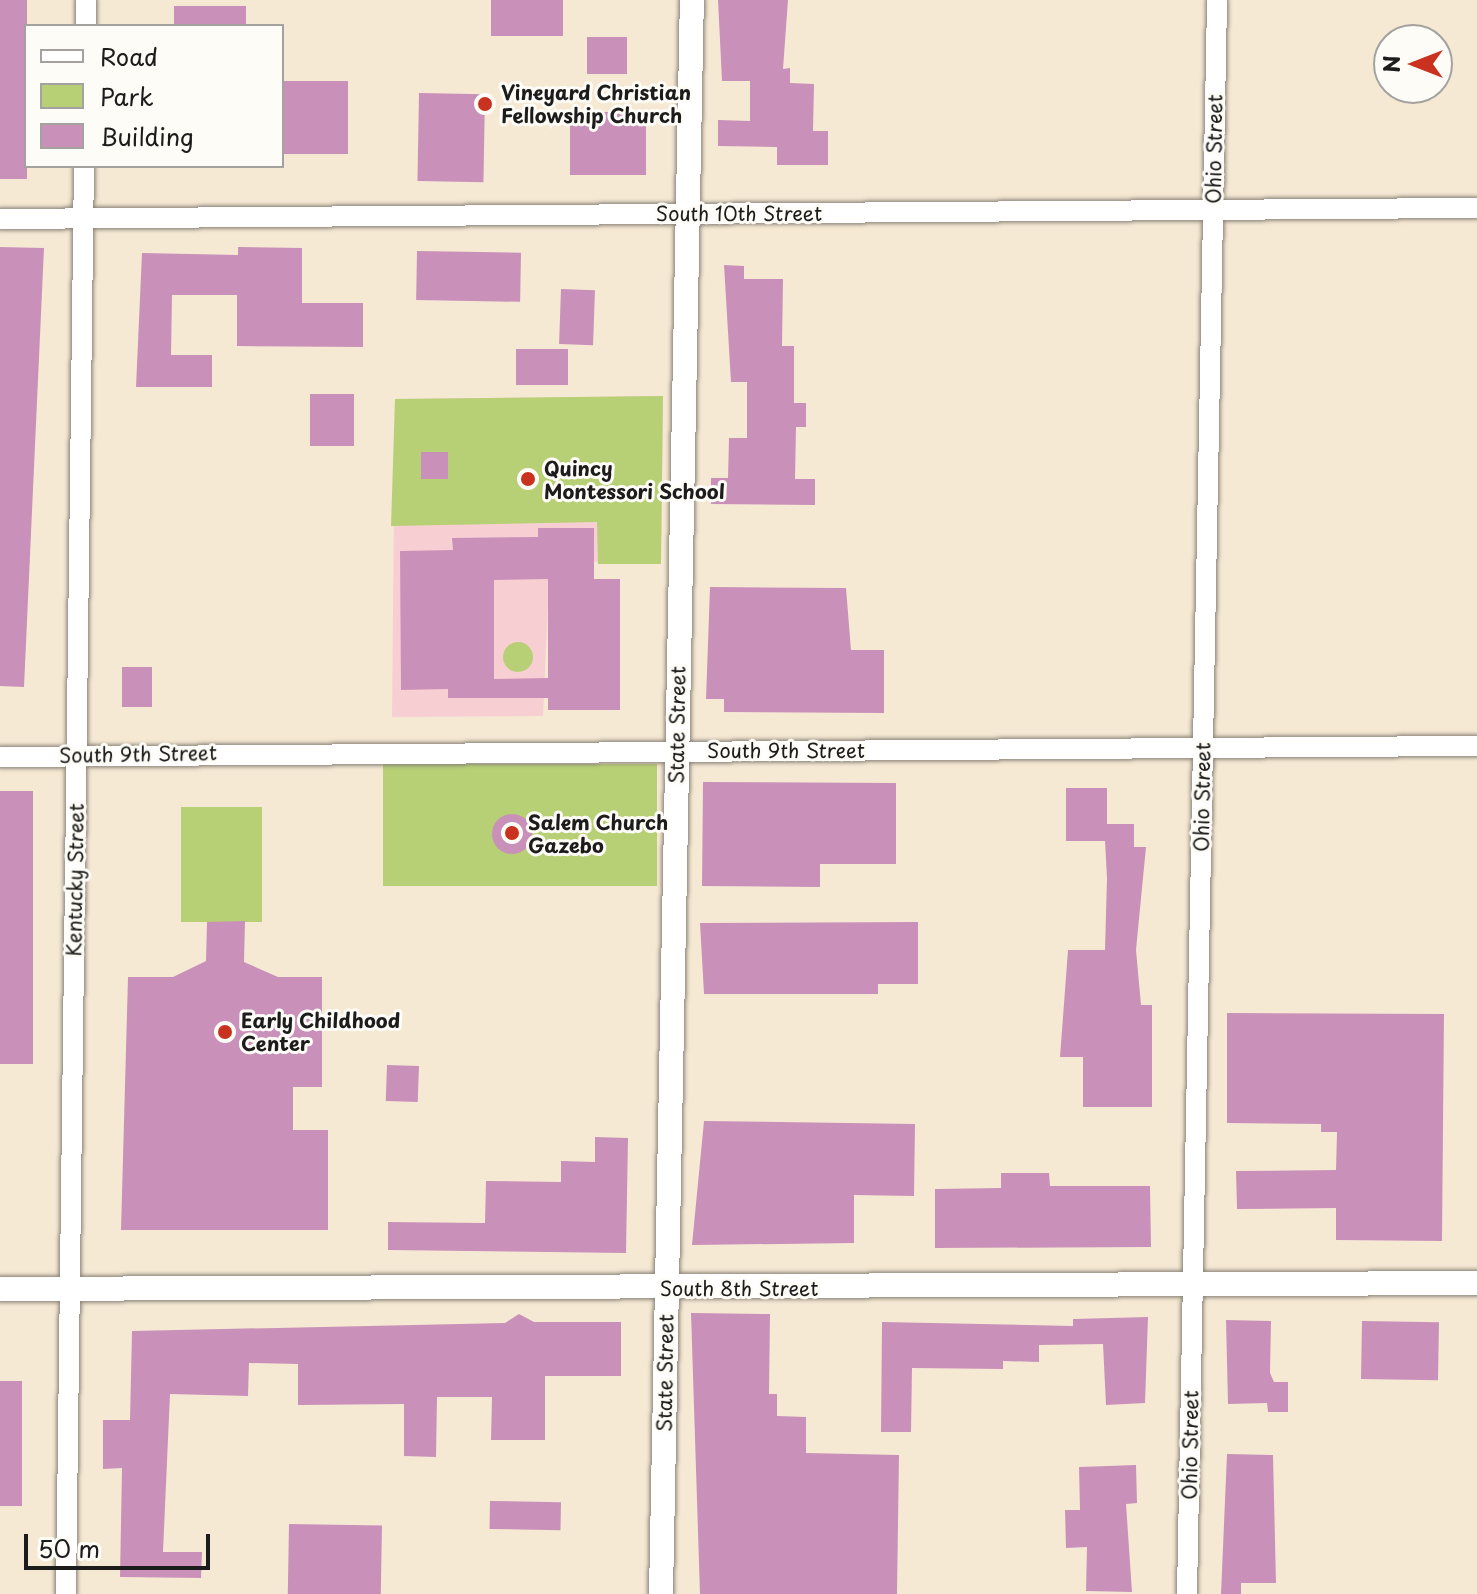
<!DOCTYPE html>
<style>
body{margin:0}
#map{position:relative;width:1477px;height:1594px;overflow:hidden;background:#f6e9d4;font-family:"Playpen Sans",sans-serif}
div>[style]{position:absolute}
.built>*{inset:0;background:#f7cfd3}
.green>*{inset:0;background:#b8d075;transform-origin:0 0}
.round{border-radius:50%}
.building>*{inset:0;background:#c991b9;transform-origin:0 0}
.roads{filter:drop-shadow(0 0 2px #898278) drop-shadow(0 0 2px #898278)}
.minor>*{height:20px;margin:-10px;padding:0 10px;transform-origin:10px;border-radius:10px;background:#fff}
.tertiary>*{height:24px;margin:-12px;padding:0 12px;transform-origin:12px;border-radius:12px;background:#fff}
.dots>*{width:22px;height:22px;translate:-50% -50%;box-sizing:border-box;border:4px solid #fdfcf7;border-radius:50%}
span{translate:-50% -50%;white-space:nowrap;text-align:center;line-height:1.15;-webkit-text-stroke:6px #fdfcf7;paint-order:stroke}
.poi-label{font-size:20px;color:#1c1c1c;font-weight:700}
.left{translate:0 -50%;text-align:left}
.street-label{font-size:20px;color:#1c1c1c}
.legend{position:absolute;left:24px;top:24px;width:260px;height:144px;box-sizing:border-box;background:#fdfcf7;border:2px solid #a3a29f;margin:0;padding:10px 14px;list-style:none;font-size:24px;color:#1c1c1c}
.legend li{display:flex;align-items:center;gap:16px;height:40px}
.legend b{width:40px;border:2px solid #a3a29f}
.north{position:absolute;left:1373px;top:24px;width:80px;height:80px;box-sizing:border-box;background:#fdfcf7;border:2px solid #a3a29f;border-radius:50%;rotate:270deg;font-size:22px;font-weight:700;line-height:32px;text-align:center;color:#1c1c1c}
.north::after{content:'';display:block;margin:auto;width:28px;height:36px;background:#c8321e;clip-path:polygon(50% 0,100% 100%,50% 72%,0 100%)}
.scale{position:absolute;left:24px;top:1534px;width:186px;height:36px;box-sizing:border-box;border:4px solid #1c1c1c;border-top:0;padding-left:10px;font-size:24px;line-height:28px;white-space:nowrap;color:#1c1c1c;-webkit-text-stroke:6px #fdfcf7;paint-order:stroke}
</style>
<div id="map">
<div class="built">
<div style="clip-path:polygon(663px 396px,661px 564px,550px 560px,543px 716px,392px 717px,395px 399px)"></div>
</div>
<div class="green">
<div style="clip-path:polygon(663px 396px,661px 564px,598px 564px,597px 522px,391px 526px,395px 399px)"></div>
<div class="round" style="left:503px;top:642px;width:30px;height:30px"></div>
<div style="left:383px;top:764px;width:274px;height:122px"></div>
<div style="left:181px;top:807px;width:81px;height:115px"></div>
</div>
<div class="building">
<div style="left:0;top:0;width:27px;height:179px"></div>
<div style="left:491px;top:0;width:72px;height:36px"></div>
<div style="clip-path:polygon(718px 0,788px 0,783px 69px,790px 68px,790px 83px,814px 84px,813px 131px,828px 131px,828px 165px,777px 165px,777px 147px,718px 146px,718px 120px,750px 121px,750px 81px,722px 81px)"></div>
<div style="left:174px;top:6px;width:72px;height:20px"></div>
<div style="left:627px;top:37px;width:37px;height:40px;rotate:90deg"></div>
<div style="left:282px;top:81px;width:66px;height:73px"></div>
<div style="left:419px;top:93px;width:66px;height:88px;rotate:1deg"></div>
<div style="left:646px;top:112px;width:63px;height:76px;rotate:90deg"></div>
<div style="clip-path:polygon(0 247px,44px 248px,24px 687px,0 686px)"></div>
<div style="clip-path:polygon(238px 247px,302px 248px,302px 303px,363px 303px,363px 347px,237px 346px,237px 295px,172px 295px,171px 355px,212px 355px,212px 387px,136px 387px,142px 253px,238px 255px)"></div>
<div style="left:417px;top:251px;width:104px;height:49px;rotate:1deg"></div>
<div style="clip-path:polygon(724px 265px,744px 266px,744px 279px,783px 279px,782px 346px,794px 346px,794px 403px,806px 403px,806px 427px,796px 427px,795px 479px,815px 479px,815px 505px,711px 504px,711px 478px,728px 478px,729px 438px,747px 438px,747px 382px,731px 382px)"></div>
<div style="left:561px;top:289px;width:34px;height:55px;rotate:2deg"></div>
<div style="left:516px;top:349px;width:52px;height:36px"></div>
<div style="left:310px;top:394px;width:44px;height:52px"></div>
<div style="left:421px;top:452px;width:27px;height:27px"></div>
<div style="clip-path:polygon(evenodd,538px 528px,594px 528px,594px 579px,620px 579px,620px 710px,548px 710px,548px 698px,448px 698px,448px 689px,401px 690px,400px 551px,453px 550px,452px 538px,538px 537px,538px 528px,548px 579px,548px 678px,494px 679px,494px 580px,548px 579px)"></div>
<div style="clip-path:polygon(710px 587px,846px 588px,851px 650px,884px 650px,884px 713px,724px 712px,724px 699px,706px 699px)"></div>
<div style="left:122px;top:667px;width:30px;height:40px"></div>
<div style="clip-path:polygon(703px 782px,896px 783px,896px 864px,820px 864px,820px 887px,702px 886px)"></div>
<div style="clip-path:polygon(1066px 788px,1107px 788px,1107px 824px,1134px 824px,1134px 847px,1146px 847px,1136px 950px,1141px 1005px,1152px 1005px,1152px 1107px,1083px 1107px,1083px 1057px,1060px 1057px,1068px 950px,1105px 950px,1107px 878px,1105px 841px,1066px 841px)"></div>
<div style="left:0;top:791px;width:33px;height:273px"></div>
<div class="round" style="left:492px;top:814px;width:40px;height:40px"></div>
<div style="clip-path:polygon(245px 921px,244px 962px,278px 977px,322px 977px,322px 1087px,293px 1087px,293px 1130px,328px 1130px,328px 1230px,121px 1230px,128px 977px,173px 977px,206px 961px,207px 922px)"></div>
<div style="clip-path:polygon(918px 922px,918px 984px,878px 984px,878px 994px,704px 994px,700px 923px)"></div>
<div style="clip-path:polygon(1227px 1013px,1444px 1014px,1442px 1241px,1336px 1240px,1336px 1208px,1237px 1209px,1236px 1171px,1336px 1170px,1337px 1132px,1321px 1132px,1321px 1124px,1227px 1123px)"></div>
<div style="left:387px;top:1065px;width:32px;height:36px;rotate:2deg"></div>
<div style="clip-path:polygon(704px 1121px,915px 1124px,914px 1196px,854px 1195px,854px 1243px,692px 1245px)"></div>
<div style="clip-path:polygon(595px 1137px,628px 1138px,626px 1253px,388px 1250px,388px 1222px,485px 1223px,486px 1181px,561px 1182px,561px 1161px,595px 1162px)"></div>
<div style="clip-path:polygon(1001px 1173px,1049px 1173px,1050px 1186px,1150px 1186px,1151px 1247px,935px 1248px,935px 1189px,1001px 1188px)"></div>
<div style="clip-path:polygon(691px 1313px,770px 1314px,769px 1394px,777px 1394px,777px 1416px,806px 1417px,806px 1453px,899px 1455px,897px 1594px,700px 1594px)"></div>
<div style="clip-path:polygon(519px 1314px,534px 1322px,621px 1322px,621px 1376px,545px 1376px,545px 1440px,491px 1440px,492px 1397px,437px 1397px,436px 1457px,404px 1456px,404px 1404px,298px 1405px,298px 1364px,249px 1363px,248px 1396px,170px 1394px,163px 1552px,202px 1552px,201px 1578px,120px 1577px,122px 1468px,103px 1469px,103px 1420px,130px 1420px,132px 1331px,505px 1323px)"></div>
<div style="clip-path:polygon(1148px 1317px,1145px 1403px,1106px 1405px,1103px 1344px,1039px 1345px,1039px 1362px,1003px 1361px,1003px 1369px,912px 1368px,911px 1432px,881px 1432px,882px 1322px,1073px 1326px,1073px 1319px)"></div>
<div style="clip-path:polygon(1226px 1320px,1271px 1321px,1270px 1373px,1274px 1382px,1288px 1382px,1288px 1412px,1268px 1412px,1267px 1403px,1228px 1404px)"></div>
<div style="left:1362px;top:1321px;width:77px;height:58px;rotate:1deg"></div>
<div style="left:0;top:1381px;width:22px;height:125px"></div>
<div style="clip-path:polygon(1227px 1454px,1273px 1455px,1276px 1583px,1241px 1583px,1241px 1594px,1221px 1594px)"></div>
<div style="clip-path:polygon(1136px 1465px,1137px 1503px,1126px 1504px,1132px 1592px,1086px 1591px,1087px 1547px,1066px 1548px,1065px 1510px,1080px 1510px,1079px 1467px)"></div>
<div style="left:490px;top:1501px;width:71px;height:28px;rotate:1deg"></div>
<div style="left:289px;top:1524px;width:93px;height:70px;rotate:1deg"></div>
</div>
<div class="roads">
<div class="minor">
<div style="left:86px;top:26px;width:26px;rotate:-90deg"></div>
<div style="left:0;top:219px;width:1477px;rotate:-0.43deg"></div>
<div style="left:0;top:757px;width:1477px;rotate:-0.43deg"></div>
<div style="left:66px;top:1594px;width:1428px;rotate:-89.28deg"></div>
<div style="left:1187px;top:1594px;width:1594px;rotate:-88.92deg"></div>
</div>
<div class="tertiary">
<div style="left:0;top:1289px;width:1477px;rotate:-0.23deg"></div>
<div style="left:661px;top:1594px;width:1594px;rotate:-88.89deg"></div>
</div>
</div>
<div class="dots">
<div style="left:485px;top:104px;background:#c8321e"></div>
<div style="left:528px;top:479px;background:#c8321e"></div>
<div style="left:512px;top:833px;background:#c8321e"></div>
<div style="left:225px;top:1032px;background:#c8321e"></div>
</div>
<div class="poi-label">
<span class="left" style="left:501px;top:104px">Vineyard Christian<br>Fellowship Church</span>
<span class="left" style="left:544px;top:480px">Quincy<br>Montessori School</span>
<span class="left" style="left:528px;top:834px">Salem Church<br>Gazebo</span>
<span class="left" style="left:241px;top:1032px">Early Childhood<br>Center</span>
</div>
<div class="street-label">
<span style="left:1214px;top:149px;rotate:-89deg">Ohio Street</span>
<span style="left:739px;top:213px">South 10th Street</span>
<span style="left:677px;top:725px;rotate:-89deg">State Street</span>
<span style="left:786px;top:750px">South 9th Street</span>
<span style="left:138px;top:754px;rotate:-1deg">South 9th Street</span>
<span style="left:1202px;top:797px;rotate:-89deg">Ohio Street</span>
<span style="left:75px;top:880px;rotate:-89deg">Kentucky Street</span>
<span style="left:739px;top:1288px">South 8th Street</span>
<span style="left:665px;top:1373px;rotate:-89deg">State Street</span>
<span style="left:1190px;top:1445px;rotate:-89deg">Ohio Street</span>
</div>
<ul class="legend">
<li><b style="height:10px;background:#fff"></b>Road</li>
<li><b style="height:22px;background:#b8d075"></b>Park</li>
<li><b style="height:22px;background:#c991b9"></b>Building</li>
</ul>
<div class="north">N</div>
<div class="scale">50 m</div>
</div>
